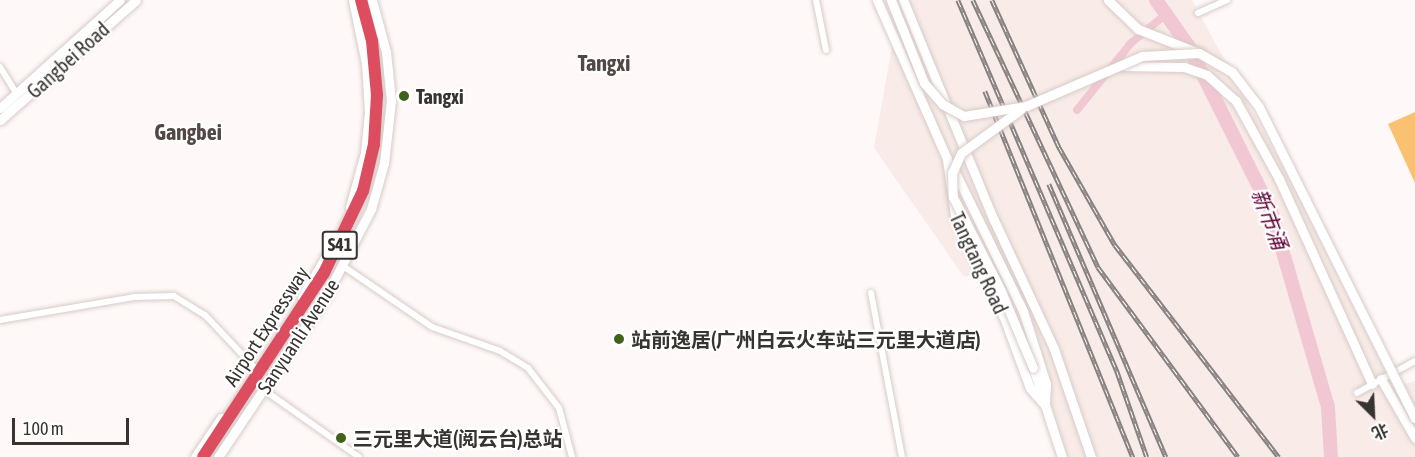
<!DOCTYPE html>
<meta charset="utf-8">
<style>
body{margin:0}
#map{position:relative;width:1415px;height:457px;overflow:hidden;background:#fef9f8;font-family:"Asap Condensed","Noto Sans SC",sans-serif}
div>[style]{position:absolute}
.built>*{inset:0;background:#f9ece8}
.green>*{inset:0;background:#fbc172}
.canal>*{height:8px;margin:-4px;padding:0 4px;transform-origin:4px;border-radius:4px;background:#f2c7d4}
.river>*{height:14px;margin:-7px;padding:0 7px;transform-origin:7px;border-radius:7px;background:#f2c7d4}
.roads{filter:drop-shadow(0 0 2px #d7cbc8) drop-shadow(0 0 2px #d7cbc8)}
.street>*{height:6px;margin:-3px;padding:0 3px;transform-origin:3px;border-radius:3px;background:#fff}
.secondary>*{height:9px;margin:-4.5px;padding:0 4.5px;transform-origin:4.5px;border-radius:4.5px;background:#fff}
.highway>*{height:12px;margin:-6px;padding:0 6px;transform-origin:6px;border-radius:6px;background:#dc4e5f}
.rail>*{height:4.5px;margin-top:-2.25px;transform-origin:0;background:repeating-linear-gradient(90deg,#fff 0 7px,#878281 0 14px);box-sizing:border-box;border-block:2px solid #878281}
.bridges{filter:drop-shadow(0 0 2px #d7cbc8) drop-shadow(0 0 2px #d7cbc8)}
.secondary-bridge>*{height:9px;margin:-4.5px;padding:0 4.5px;transform-origin:4.5px;border-radius:4.5px;background:#fff}
.dots>*{width:16px;height:16px;translate:-50% -50%;box-sizing:border-box;border:3px solid #fff;border-radius:50%}
span{translate:-50% -50%;white-space:nowrap;text-align:center;line-height:1.15;-webkit-text-stroke:4.5px #fff;paint-order:stroke}
.shield-label span{padding:2px 4px;background:#fff;border:2px solid;border-radius:4px;-webkit-text-stroke-width:0}
.shield-label{font-size:18px;color:#373331;font-weight:700}
.street-label{font-size:20px;color:#373331}
.poi-label{font-size:20px;color:#373331;font-weight:700}
.left{translate:0 -50%;text-align:left}
.water-label{font-size:21px;color:#610434;font-style:italic}
.quarter-label{font-size:22px;color:#514745;font-weight:700}
.north{position:absolute;left:1343px;top:385px;width:60px;height:60px;-webkit-text-stroke:4px #fff;paint-order:stroke;rotate:156deg;font-size:16px;font-weight:700;line-height:24px;text-align:center;color:#373331}
.north::after{content:'';display:block;margin:auto;width:21px;height:27px;background:#373331;clip-path:polygon(50% 0,100% 100%,50% 72%,0 100%)}
.scale{position:absolute;left:12px;top:418px;width:117px;height:27px;box-sizing:border-box;border:3px solid #373331;border-top:0;padding-left:8px;font-size:18px;line-height:21px;white-space:nowrap;color:#373331;-webkit-text-stroke:4px #fff;paint-order:stroke}
</style>
<div id="map">
<div class="built">
<div style="clip-path:polygon(893px 0,1192px 0,1402px 385px,1415px 381px,1415px 457px,1066px 457px,986px 272px,964px 277px,874px 148px,896px 23px)"></div>
</div>
<div class="green">
<div style="clip-path:polygon(1415px 112px,1415px 183px,1388px 124px)"></div>
</div>
<div class="canal">
<div style="left:1077px;top:110px;width:86px;rotate:-51.1deg"></div>
<div style="left:1131px;top:43px;width:45px;rotate:-39.6deg"></div>
</div>
<div class="river">
<div style="left:1156px;top:0;width:57px;rotate:54.9deg"></div>
<div style="left:1189px;top:47px;width:183px;rotate:63.4deg"></div>
<div style="left:1271px;top:211px;width:204px;rotate:73.8deg"></div>
<div style="left:1328px;top:407px;width:50px;rotate:86.6deg"></div>
</div>
<div class="roads">
<div class="street">
<div style="left:816px;top:0;width:51px;rotate:78.7deg"></div>
<div style="left:1198px;top:13px;width:32px;rotate:-24deg"></div>
<div style="left:0;top:67px;width:31px;rotate:58deg"></div>
<div style="left:343px;top:266px;width:108px;rotate:34.4deg"></div>
<div style="left:432px;top:327px;width:72px;rotate:19.4deg"></div>
<div style="left:500px;top:351px;width:33px;rotate:31deg"></div>
<div style="left:528px;top:368px;width:51px;rotate:52.2deg"></div>
<div style="left:559px;top:408px;width:51px;rotate:75.1deg"></div>
<div style="left:871px;top:293px;width:167px;rotate:79.3deg"></div>
<div style="left:0;top:320px;width:136px;rotate:-9.7deg"></div>
<div style="left:134px;top:297px;width:40px;rotate:-1.4deg"></div>
<div style="left:174px;top:296px;width:36px;rotate:32deg"></div>
<div style="left:205px;top:315px;width:73px;rotate:46.7deg"></div>
<div style="left:264px;top:390px;width:116px;rotate:35.2deg"></div>
<div style="left:1357px;top:393px;width:66px;rotate:-28.9deg"></div>
</div>
<div class="secondary">
<div style="left:877px;top:0;width:174px;rotate:66.2deg"></div>
<div style="left:947px;top:159px;width:58px;rotate:82deg"></div>
<div style="left:955px;top:216px;width:115px;rotate:64.3deg"></div>
<div style="left:1005px;top:320px;width:72px;rotate:69.8deg"></div>
<div style="left:1030px;top:388px;width:23px;rotate:49deg"></div>
<div style="left:1045px;top:405px;width:55px;rotate:71.9deg"></div>
<div style="left:903px;top:0;width:236px;rotate:67.6deg"></div>
<div style="left:993px;top:218px;width:145px;rotate:65deg"></div>
<div style="left:1054px;top:349px;width:114px;rotate:71.1deg"></div>
<div style="left:1108px;top:0;width:42px;rotate:44deg"></div>
<div style="left:1138px;top:29px;width:66px;rotate:21.5deg"></div>
<div style="left:1121px;top:66px;width:63px;rotate:0.9deg"></div>
<div style="left:1184px;top:67px;width:24px;rotate:19deg"></div>
<div style="left:1207px;top:75px;width:39px;rotate:42deg"></div>
<div style="left:1236px;top:101px;width:89px;rotate:61.1deg"></div>
<div style="left:1279px;top:179px;width:225px;rotate:65.6deg"></div>
<div style="left:0;top:108px;width:161px;rotate:-42deg"></div>
<div style="left:0;top:120px;width:181px;rotate:-41.4deg"></div>
<div style="left:951px;top:164px;width:164px;rotate:63.9deg"></div>
<div style="left:1023px;top:311px;width:77px;rotate:72.5deg"></div>
<div style="left:1046px;top:384px;width:21px;rotate:93deg"></div>
<div style="left:350px;top:207px;width:56px;rotate:-74.5deg"></div>
<div style="left:365px;top:153px;width:41px;rotate:-84.4deg"></div>
<div style="left:369px;top:112px;width:49px;rotate:-93.5deg"></div>
<div style="left:366px;top:63px;width:64px;rotate:-101.7deg"></div>
<div style="left:302px;top:297px;width:56px;rotate:-59.7deg"></div>
<div style="left:1033px;top:368px;width:34px;rotate:71deg"></div>
<div style="left:1381px;top:379px;width:68px;rotate:60deg"></div>
<div style="left:195px;top:457px;width:47px;rotate:-56.3deg"></div>
<div style="left:218px;top:457px;width:196px;rotate:-56.2deg"></div>
<div style="left:327px;top:294px;width:96px;rotate:-62.6deg"></div>
<div style="left:371px;top:209px;width:48px;rotate:-74.2deg"></div>
<div style="left:384px;top:163px;width:62px;rotate:-83.6deg"></div>
<div style="left:391px;top:101px;width:49px;rotate:-95.8deg"></div>
<div style="left:386px;top:52px;width:54px;rotate:-105.1deg"></div>
</div>
<div class="highway">
<div style="left:203px;top:457px;width:220px;rotate:-56.7deg"></div>
<div style="left:324px;top:273px;width:91px;rotate:-64.6deg"></div>
<div style="left:363px;top:191px;width:48px;rotate:-76.8deg"></div>
<div style="left:374px;top:144px;width:49px;rotate:-86.5deg"></div>
<div style="left:377px;top:95px;width:54px;rotate:-95.3deg"></div>
<div style="left:372px;top:41px;width:42px;rotate:-105deg"></div>
</div>
</div>
<div class="rail">
<div style="left:958px;top:0;width:404px;rotate:66.8deg"></div>
<div style="left:1117px;top:371px;width:91px;rotate:70.8deg"></div>
<div style="left:973px;top:0;width:295px;rotate:64.9deg"></div>
<div style="left:1098px;top:267px;width:236px;rotate:53.6deg"></div>
<div style="left:992px;top:0;width:162px;rotate:65.5deg"></div>
<div style="left:1059px;top:147px;width:113px;rotate:60.3deg"></div>
<div style="left:1115px;top:245px;width:268px;rotate:52.3deg"></div>
<div style="left:985px;top:91px;width:395px;rotate:68deg"></div>
<div style="left:1049px;top:184px;width:297px;rotate:66.8deg"></div>
</div>
<div class="bridges">
<div class="secondary-bridge">
<div style="left:891px;top:0;width:89px;rotate:68.3deg"></div>
<div style="left:924px;top:83px;width:28px;rotate:49deg"></div>
<div style="left:942px;top:104px;width:25px;rotate:29deg"></div>
<div style="left:964px;top:116px;width:63px;rotate:-9.2deg"></div>
<div style="left:1026px;top:106px;width:126px;rotate:-23.3deg"></div>
<div style="left:1142px;top:56px;width:57px;rotate:-3deg"></div>
<div style="left:1199px;top:53px;width:38px;rotate:30deg"></div>
<div style="left:1232px;top:72px;width:44px;rotate:52.4deg"></div>
<div style="left:1259px;top:107px;width:348px;rotate:63.4deg"></div>
<div style="left:1021px;top:109px;width:74px;rotate:143.7deg"></div>
<div style="left:961px;top:153px;width:22px;rotate:114deg"></div>
<div style="left:952px;top:173px;width:24px;rotate:88deg"></div>
<div style="left:953px;top:197px;width:106px;rotate:62.9deg"></div>
<div style="left:1001px;top:291px;width:83px;rotate:67.4deg"></div>
</div>
</div>
<div class="dots">
<div style="left:404px;top:96px;background:#416218"></div>
<div style="left:619px;top:339px;background:#416218"></div>
<div style="left:341px;top:438px;background:#416218"></div>
</div>
<div class="shield-label">
<span style="left:340px;top:245px">S41</span>
</div>
<div class="street-label">
<span style="left:68px;top:60px;rotate:-42deg">Gangbei Road</span>
<span style="left:979px;top:263px;rotate:65deg">Tangtang Road</span>
<span style="left:266px;top:326px;rotate:-57deg">Airport Expressway</span>
<span style="left:298px;top:336px;rotate:-57deg">Sanyuanli Avenue</span>
</div>
<div class="poi-label">
<span class="left" style="left:416px;top:96px">Tangxi</span>
<span class="left" style="left:631px;top:339px">站前逸居(广州白云火车站三元里大道店)</span>
<span class="left" style="left:353px;top:438px">三元里大道(阅云台)总站</span>
</div>
<div class="water-label">
<span style="left:1270px;top:219px;rotate:69deg">新市涌</span>
</div>
<div class="quarter-label">
<span style="left:604px;top:64px">Tangxi</span>
<span style="left:188px;top:133px">Gangbei</span>
</div>
<div class="north">北</div>
<div class="scale">100 m</div>
</div>
